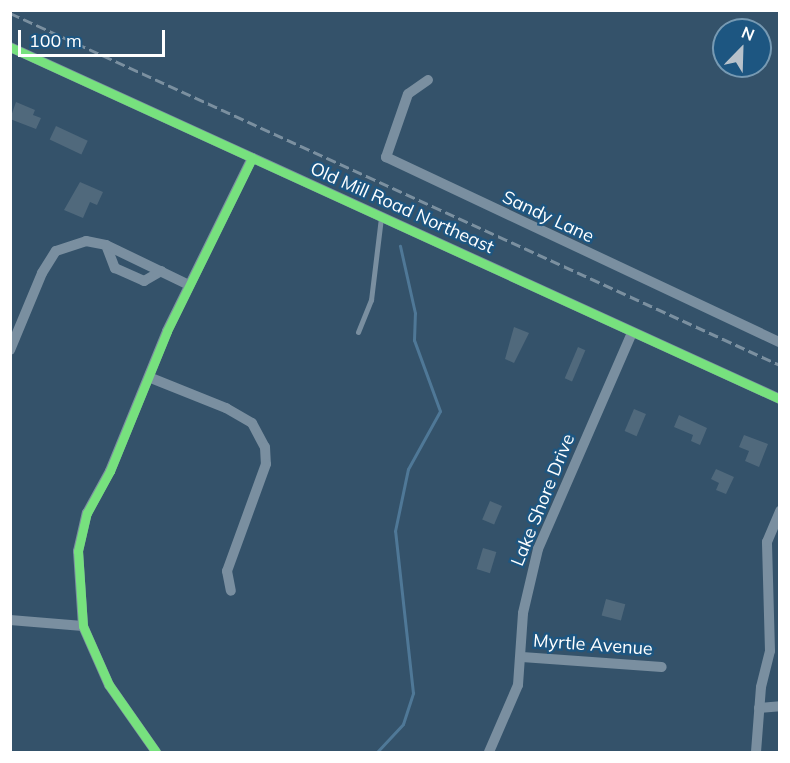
<!DOCTYPE html>
<style>
body{margin:0}
#map{position:relative;width:790px;height:763px;overflow:hidden;background:#34526a;font-family:Mulish,sans-serif}
div>[style]{position:absolute}
.stream>*{height:3px;margin:-1.5px;padding:0 1.5px;transform-origin:1.5px;border-radius:1.5px;background:#4f7897}
.building>*{inset:0;background:#50697c;transform-origin:0 0}
.lane>*{height:5px;margin:-2.5px;padding:0 2.5px;transform-origin:2.5px;border-radius:2.5px;background:#7a8fa0}
.street>*{height:10px;margin:-5px;padding:0 5px;transform-origin:5px;border-radius:5px;background:#7a8fa0}
.rail>*{height:3px;margin-top:-1.5px;transform-origin:0;background:repeating-linear-gradient(90deg,#7b90a0 0 10px,transparent 0 14.5px)}
.cycleway>*{height:9px;margin:-4.5px;padding:0 4.5px;transform-origin:4.5px;border-radius:4.5px;background:#77e17e}
span{translate:-50% -50%;white-space:nowrap;text-align:center;line-height:1.15;-webkit-text-stroke:4.5px #1d5681;paint-order:stroke}
.street-label{font-size:18px;color:#fff}
.frame{position:absolute;inset:0;border:12px solid #fff;pointer-events:none}
.north{position:absolute;left:712px;top:18px;width:60px;height:60px;box-sizing:border-box;background:#1d5681;border:2px solid #779ab3;border-radius:50%;rotate:23deg;font-size:16px;font-weight:700;line-height:24px;text-align:center;color:#fff}
.north::after{content:'';display:block;margin:auto;width:21px;height:27px;background:#b8c2cb;clip-path:polygon(50% 0,100% 100%,50% 72%,0 100%)}
.scale{position:absolute;left:18px;top:30px;width:147px;height:27px;box-sizing:border-box;border:3px solid #fff;border-top:0;padding-left:8px;font-size:18px;line-height:21px;white-space:nowrap;color:#fff;-webkit-text-stroke:4px #1d5681;paint-order:stroke}
</style>
<div id="map">
<div class="stream">
<div style="left:377px;top:752px;width:38px;rotate:-47deg"></div>
<div style="left:403px;top:724px;width:33px;rotate:-72deg"></div>
<div style="left:413px;top:693px;width:163px;rotate:-96.3deg"></div>
<div style="left:395px;top:531px;width:63px;rotate:-78.2deg"></div>
<div style="left:408px;top:469px;width:66px;rotate:-61.1deg"></div>
<div style="left:440px;top:411px;width:76px;rotate:-110.1deg"></div>
<div style="left:414px;top:340px;width:27px;rotate:-88deg"></div>
<div style="left:415px;top:313px;width:69px;rotate:-102.6deg"></div>
</div>
<div class="building">
<div style="clip-path:polygon(16px 102px,35px 110px,33px 115px,41px 118px,36px 129px,10px 119px)"></div>
<div style="left:56px;top:126px;width:35px;height:15px;rotate:25deg"></div>
<div style="clip-path:polygon(80px 182px,103px 192px,97px 205px,90px 202px,83px 218px,64px 210px)"></div>
<div style="clip-path:polygon(514px 327px,529px 333px,514px 363px,505px 359px)"></div>
<div style="left:578px;top:347px;width:8px;height:34px;rotate:23deg"></div>
<div style="left:634px;top:409px;width:13px;height:24px;rotate:23deg"></div>
<div style="clip-path:polygon(679px 415px,707px 428px,700px 445px,691px 441px,693px 435px,674px 427px)"></div>
<div style="clip-path:polygon(744px 435px,768px 444px,759px 467px,745px 461px,749px 451px,739px 447px)"></div>
<div style="clip-path:polygon(716px 469px,734px 477px,726px 494px,716px 490px,719px 483px,711px 479px)"></div>
<div style="left:490px;top:501px;width:13px;height:20px;rotate:23deg"></div>
<div style="left:483px;top:548px;width:14px;height:22px;rotate:17deg"></div>
<div style="left:606px;top:599px;width:20px;height:17px;rotate:15deg"></div>
</div>
<div class="lane">
<div style="left:358px;top:332px;width:35px;rotate:-68deg"></div>
<div style="left:371px;top:300px;width:84px;rotate:-83.1deg"></div>
</div>
<div class="street">
<div style="left:10px;top:47px;width:847px;rotate:24.57deg"></div>
<div style="left:428px;top:80px;width:24px;rotate:145deg"></div>
<div style="left:408px;top:94px;width:67px;rotate:109.2deg"></div>
<div style="left:386px;top:157px;width:435px;rotate:25.2deg"></div>
<div style="left:106px;top:245px;width:25px;rotate:69deg"></div>
<div style="left:115px;top:268px;width:32px;rotate:24deg"></div>
<div style="left:144px;top:281px;width:20px;rotate:-30deg"></div>
<div style="left:10px;top:350px;width:83px;rotate:-67.4deg"></div>
<div style="left:42px;top:273px;width:26px;rotate:-58deg"></div>
<div style="left:56px;top:251px;width:32px;rotate:-18deg"></div>
<div style="left:86px;top:241px;width:20px;rotate:11deg"></div>
<div style="left:106px;top:245px;width:92px;rotate:25.7deg"></div>
<div style="left:151px;top:378px;width:81px;rotate:21.8deg"></div>
<div style="left:226px;top:408px;width:30px;rotate:30deg"></div>
<div style="left:252px;top:423px;width:27px;rotate:62deg"></div>
<div style="left:265px;top:447px;width:17px;rotate:87deg"></div>
<div style="left:266px;top:464px;width:114px;rotate:110deg"></div>
<div style="left:227px;top:571px;width:20px;rotate:79deg"></div>
<div style="left:10px;top:620px;width:73px;rotate:4.7deg"></div>
<div style="left:522px;top:657px;width:140px;rotate:4.1deg"></div>
<div style="left:759px;top:708px;width:21px;rotate:-5deg"></div>
<div style="left:156px;top:752px;width:82px;rotate:-125deg"></div>
<div style="left:109px;top:685px;width:64px;rotate:-113.8deg"></div>
<div style="left:83px;top:626px;width:75px;rotate:-93.8deg"></div>
<div style="left:78px;top:551px;width:39px;rotate:-77deg"></div>
<div style="left:87px;top:513px;width:48px;rotate:-61.3deg"></div>
<div style="left:110px;top:471px;width:151px;rotate:-67.8deg"></div>
<div style="left:167px;top:331px;width:193px;rotate:-63.8deg"></div>
<div style="left:489px;top:752px;width:73px;rotate:-66.6deg"></div>
<div style="left:518px;top:685px;width:72px;rotate:-86deg"></div>
<div style="left:523px;top:613px;width:66px;rotate:-76.8deg"></div>
<div style="left:538px;top:549px;width:236px;rotate:-66.5deg"></div>
<div style="left:756px;top:752px;width:65px;rotate:-85.6deg"></div>
<div style="left:761px;top:687px;width:37px;rotate:-76deg"></div>
<div style="left:770px;top:651px;width:109px;rotate:-91.6deg"></div>
<div style="left:767px;top:542px;width:34px;rotate:-67deg"></div>
</div>
<div class="rail">
<div style="left:10px;top:13px;width:847px;rotate:24.57deg"></div>
</div>
<div class="cycleway">
<div style="left:10px;top:47px;width:847px;rotate:24.57deg"></div>
<div style="left:156px;top:752px;width:82px;rotate:-125deg"></div>
<div style="left:109px;top:685px;width:64px;rotate:-113.8deg"></div>
<div style="left:83px;top:626px;width:75px;rotate:-93.8deg"></div>
<div style="left:78px;top:551px;width:39px;rotate:-77deg"></div>
<div style="left:87px;top:513px;width:48px;rotate:-61.3deg"></div>
<div style="left:110px;top:471px;width:151px;rotate:-67.8deg"></div>
<div style="left:167px;top:331px;width:193px;rotate:-63.8deg"></div>
</div>
<div class="street-label">
<span style="left:402px;top:208px;rotate:24deg">Old Mill Road Northeast</span>
<span style="left:548px;top:217px;rotate:25deg">Sandy Lane</span>
<span style="left:543px;top:500px;rotate:-68deg">Lake Shore Drive</span>
<span style="left:593px;top:645px;rotate:4deg">Myrtle Avenue</span>
</div>
<div class="frame"></div>
<div class="north">N</div>
<div class="scale">100 m</div>
</div>
